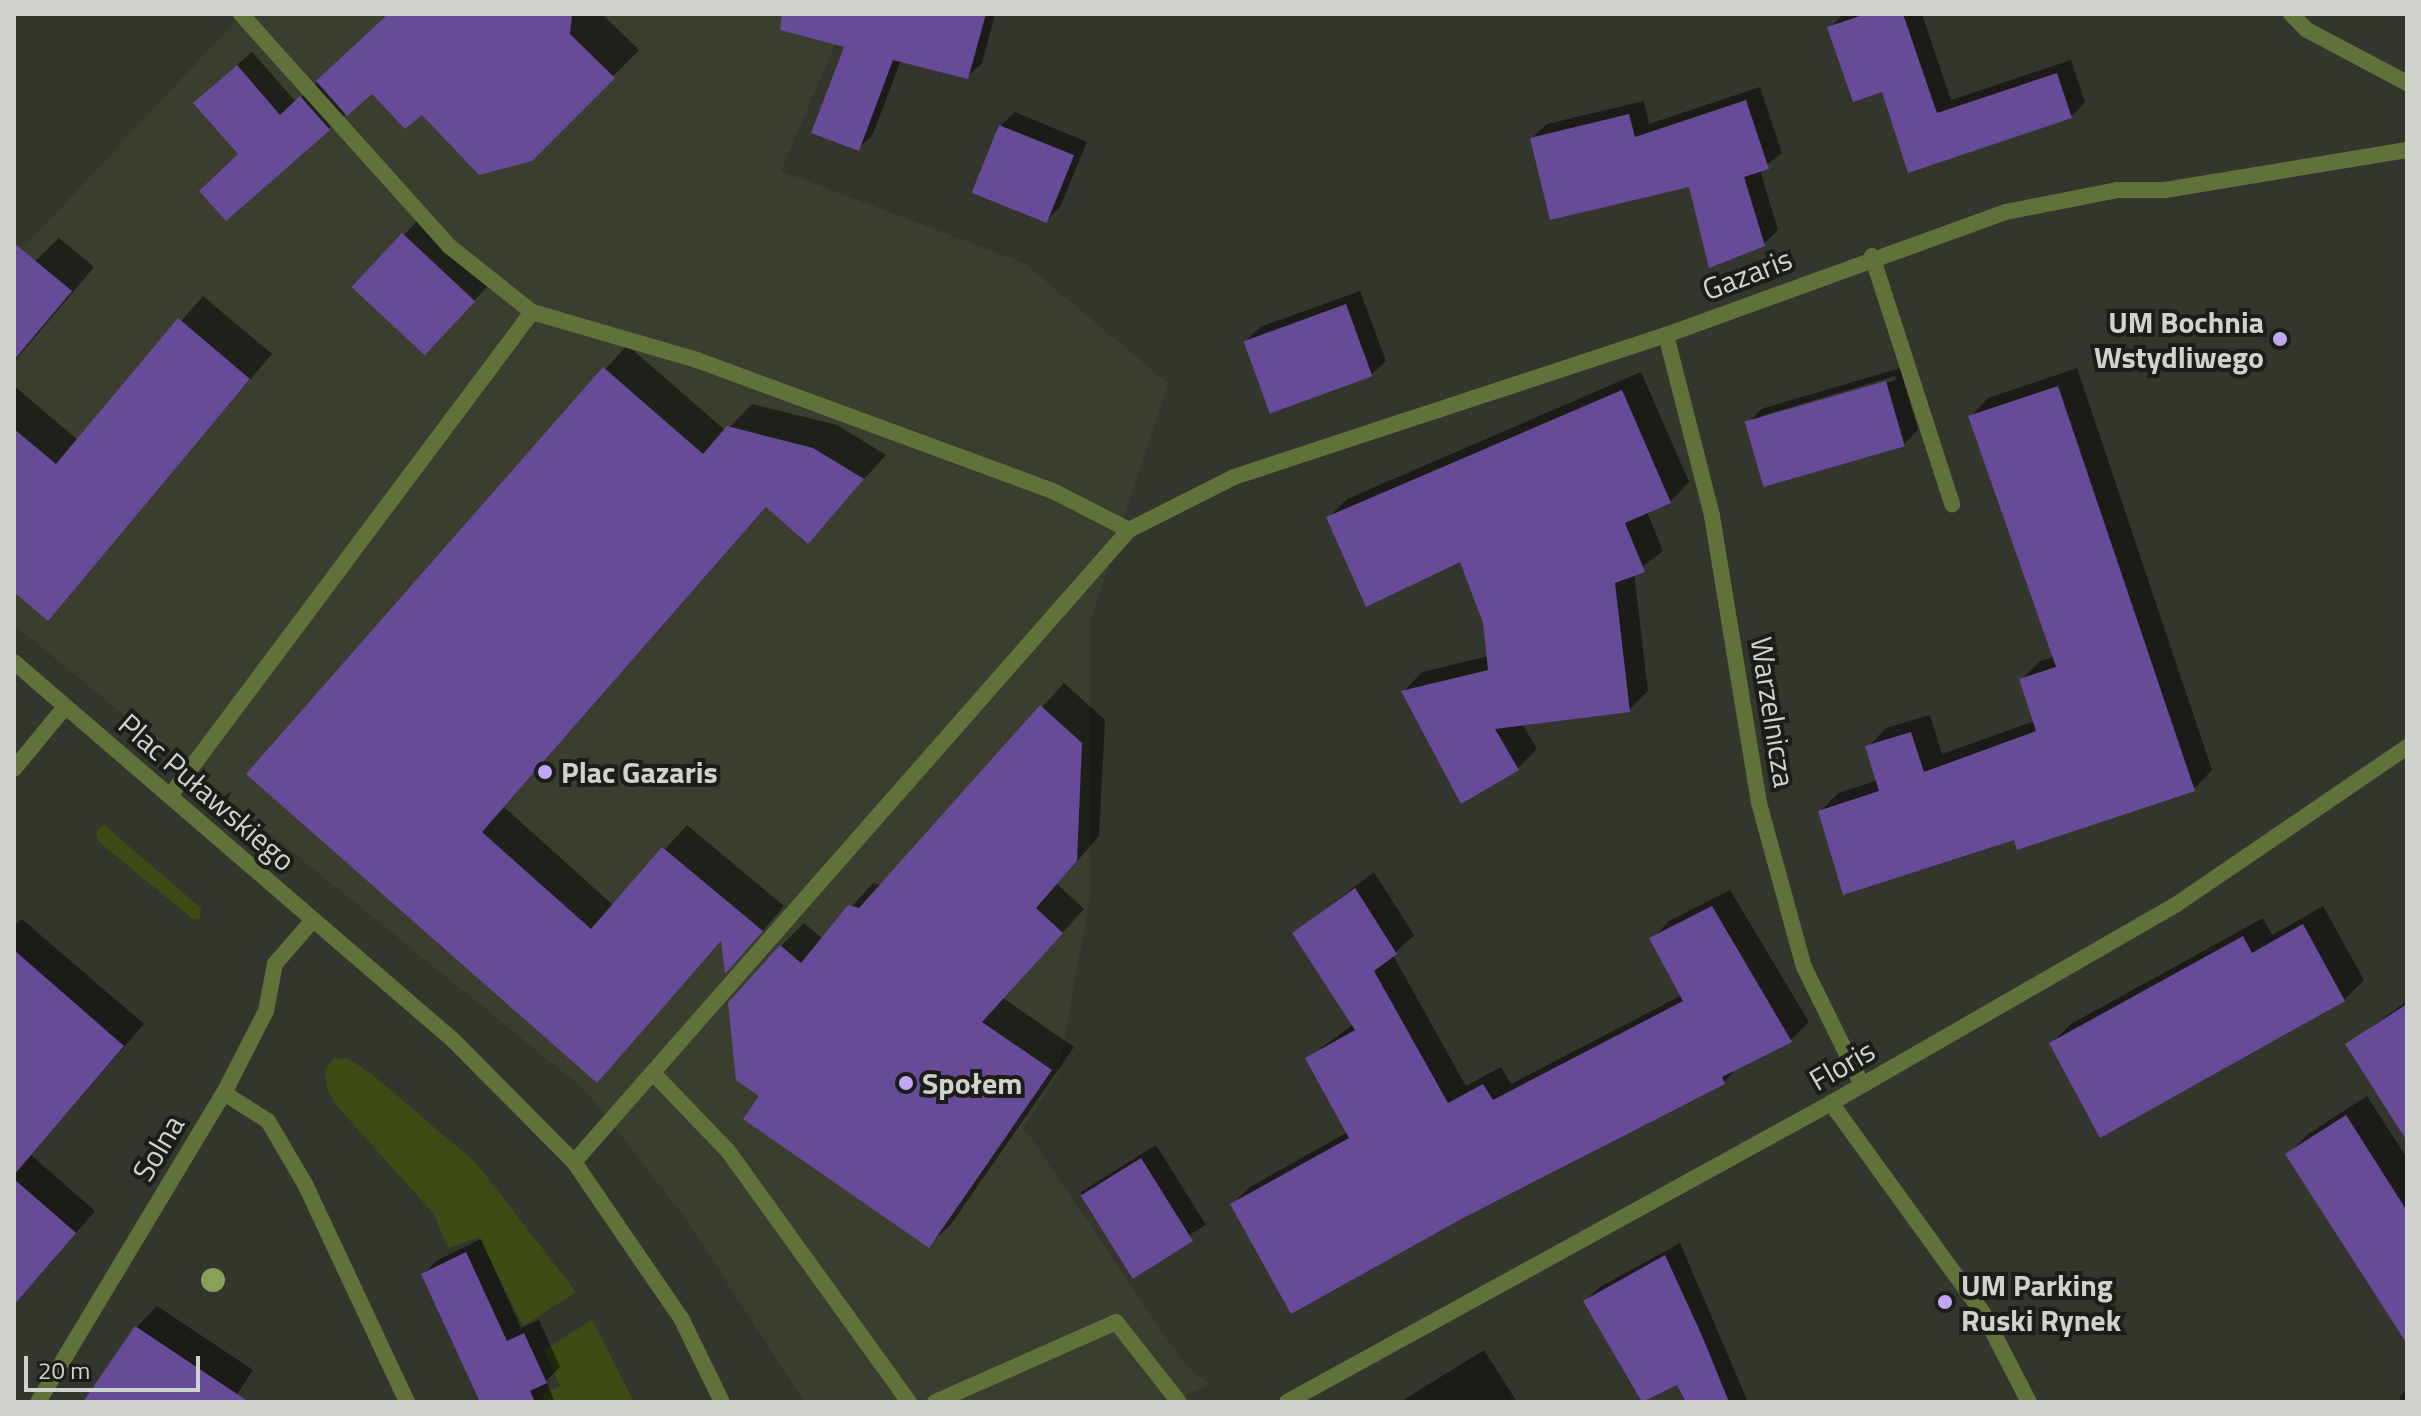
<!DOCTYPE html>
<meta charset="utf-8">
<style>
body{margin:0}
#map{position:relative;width:2421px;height:1416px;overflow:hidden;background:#33362d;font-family:"Titillium Web",sans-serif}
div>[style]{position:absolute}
.built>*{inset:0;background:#393e2f}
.green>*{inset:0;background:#3d4c14}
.shadow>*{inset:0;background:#0007;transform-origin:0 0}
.building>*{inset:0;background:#674b98;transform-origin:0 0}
.service>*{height:16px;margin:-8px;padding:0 8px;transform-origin:8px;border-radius:8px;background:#607139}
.minor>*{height:16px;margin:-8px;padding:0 8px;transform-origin:8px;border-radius:8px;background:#607139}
.tertiary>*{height:16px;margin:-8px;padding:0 8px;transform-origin:8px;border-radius:8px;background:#607139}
.trees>*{width:24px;height:24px;margin:-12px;border-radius:50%;background:#8a9f59}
.dots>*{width:22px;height:22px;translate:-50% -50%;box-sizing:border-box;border:4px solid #1b1d19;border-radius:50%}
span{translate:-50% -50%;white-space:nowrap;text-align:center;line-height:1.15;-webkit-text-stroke:8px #1b1d19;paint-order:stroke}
.street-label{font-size:30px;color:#d0d2cd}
.poi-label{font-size:30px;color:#d0d2cd;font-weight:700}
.right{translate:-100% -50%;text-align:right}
.left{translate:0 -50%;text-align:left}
.frame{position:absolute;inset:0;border:16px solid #d0d2cd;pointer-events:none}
.scale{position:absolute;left:24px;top:1356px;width:176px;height:36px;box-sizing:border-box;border:4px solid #d0d2cd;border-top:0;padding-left:10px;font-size:24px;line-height:28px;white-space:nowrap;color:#d0d2cd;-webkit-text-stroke:6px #1b1d19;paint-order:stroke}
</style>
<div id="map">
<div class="built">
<div style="clip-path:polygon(242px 14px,848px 14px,781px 171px,1024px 263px,1168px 383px,1090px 622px,1090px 897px,1058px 1074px,1024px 1128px,1183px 1362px,1210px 1385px,1167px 1402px,805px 1402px,682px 1214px,585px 1090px,14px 625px,14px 258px)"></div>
</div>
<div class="green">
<div style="clip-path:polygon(104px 825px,201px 908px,200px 919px,194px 920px,98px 841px,96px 832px)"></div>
<div style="clip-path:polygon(334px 1058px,349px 1059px,374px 1076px,476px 1163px,576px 1292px,523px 1326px,479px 1237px,448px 1248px,434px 1214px,337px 1106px,327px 1089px,325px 1070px)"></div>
<div style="clip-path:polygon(592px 1320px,634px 1402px,545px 1402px,542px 1395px,560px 1386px,544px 1350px)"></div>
</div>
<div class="shadow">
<div style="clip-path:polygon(389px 14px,602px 14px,639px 50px,531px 159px,372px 91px,226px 218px,241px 154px,210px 88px,252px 52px,296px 102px)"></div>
<div style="clip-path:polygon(859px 14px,995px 14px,982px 63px,967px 77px,901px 60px,873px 134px,859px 148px)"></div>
<div style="clip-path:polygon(1843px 14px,1922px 14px,1951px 100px,2071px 60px,2085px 102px,2071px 117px,1909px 171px,1883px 89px,1830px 28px)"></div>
<div style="clip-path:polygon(1760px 87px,1782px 153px,1760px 170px,1778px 230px,1764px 244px,1690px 185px,1532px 138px,1547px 124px,1644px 101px,1649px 124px)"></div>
<div style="clip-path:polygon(1015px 112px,1087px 142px,1060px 207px,1046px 221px,1000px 126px)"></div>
<div style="left:418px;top:220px;width:96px;height:93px;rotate:43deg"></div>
<div style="clip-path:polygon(59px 238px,94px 267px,14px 362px,14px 282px)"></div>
<div style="clip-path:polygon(1360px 291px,1386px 361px,1371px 375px,1272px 412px,1246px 341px,1260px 327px)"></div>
<div style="clip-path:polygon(203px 296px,272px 354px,47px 618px,14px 590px,14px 386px,78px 440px)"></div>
<div style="clip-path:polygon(627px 345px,726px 431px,752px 404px,837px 425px,886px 455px,808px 541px,767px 506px,504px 807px,614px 906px,687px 825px,784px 906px,748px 948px,723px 939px,597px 1081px,248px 774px)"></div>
<div style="clip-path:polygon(evenodd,1900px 368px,1918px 430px,1904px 444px,1747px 424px,1761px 409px,1900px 368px,1895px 376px,1896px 380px,1761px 420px,1761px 416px,1895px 376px)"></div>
<div style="clip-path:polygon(2077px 368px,2212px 770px,2194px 789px,2015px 838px,1820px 812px,1838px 793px,1878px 780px,1868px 747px,1886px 728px,1930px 715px,1942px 754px,2035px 721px,2021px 680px,2040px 661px,2055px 657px,1970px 417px,1988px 398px)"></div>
<div style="clip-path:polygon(1641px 372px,1689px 482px,1670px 502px,1647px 512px,1663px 551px,1634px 573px,1648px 691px,1629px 710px,1522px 724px,1537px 749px,1518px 768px,1462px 801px,1404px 691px,1422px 672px,1489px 656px,1485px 623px,1462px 559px,1328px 518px,1347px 499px)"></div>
<div style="clip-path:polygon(1064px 683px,1105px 720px,1099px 836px,1057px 884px,1084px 909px,1003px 998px,1074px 1047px,952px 1223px,929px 1245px,761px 1095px,781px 946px,804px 923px,823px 939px,873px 883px,882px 885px)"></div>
<div style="clip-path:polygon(1374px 872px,1414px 935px,1393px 955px,1466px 1086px,1501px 1067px,1511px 1084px,1682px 995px,1652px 939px,1669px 921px,1730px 890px,1809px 1022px,1791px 1040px,1739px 1066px,1724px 1082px,1232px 1205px,1250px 1187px,1348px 1132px,1307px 1058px,1354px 1024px,1294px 933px)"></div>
<div style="clip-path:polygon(2323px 906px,2364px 980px,2344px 1000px,2051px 1044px,2071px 1024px,2263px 918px,2272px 935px)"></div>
<div style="clip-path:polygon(22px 919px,144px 1024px,31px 1155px,95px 1211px,14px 1305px,14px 926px)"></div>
<div style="clip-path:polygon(2407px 1001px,2407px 1106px,2348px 1044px)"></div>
<div style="clip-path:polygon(2367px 1096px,2407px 1158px,2407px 1340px,2287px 1155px,2308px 1134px)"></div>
<div style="left:1156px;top:1145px;width:94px;height:89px;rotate:58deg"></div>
<div style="clip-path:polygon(481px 1239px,521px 1328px,539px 1320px,560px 1367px,546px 1381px,555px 1402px,482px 1402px,423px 1274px,438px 1260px)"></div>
<div style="clip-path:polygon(1680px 1243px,1748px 1402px,1688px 1402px,1677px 1383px,1585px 1301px,1600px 1287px)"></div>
<div style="clip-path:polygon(157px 1306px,253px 1370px,232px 1402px,86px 1402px,137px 1327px)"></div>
<div style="clip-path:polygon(1484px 1350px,1517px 1402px,1400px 1402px)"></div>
<div style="clip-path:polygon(2407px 1389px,2407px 1402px,2402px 1402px,2399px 1397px)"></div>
</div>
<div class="building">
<div style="clip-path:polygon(388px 14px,572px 14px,570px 34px,615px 78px,532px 161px,479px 175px,422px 115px,405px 129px,372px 94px,347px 116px,316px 81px)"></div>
<div style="clip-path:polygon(782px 14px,986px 14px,968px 79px,893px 60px,859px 151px,811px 133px,844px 47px,780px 30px)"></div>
<div style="clip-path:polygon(1866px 14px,1903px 14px,1937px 113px,2057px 73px,2072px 118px,1908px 173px,1882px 92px,1853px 102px,1827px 27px)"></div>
<div style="clip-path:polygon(237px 65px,280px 115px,300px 96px,330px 130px,226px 221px,199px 191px,238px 154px,193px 103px)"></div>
<div style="clip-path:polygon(1746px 100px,1769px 169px,1744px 177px,1765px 246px,1709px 268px,1689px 187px,1550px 220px,1530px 138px,1629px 114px,1635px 137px)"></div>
<div style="left:999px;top:125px;width:81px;height:73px;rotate:22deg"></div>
<div style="left:402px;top:233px;width:100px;height:74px;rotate:43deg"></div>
<div style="clip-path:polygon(14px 243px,72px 291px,14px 360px)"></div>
<div style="left:1346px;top:304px;width:77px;height:109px;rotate:70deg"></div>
<div style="clip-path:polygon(178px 318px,250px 379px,48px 621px,14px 592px,14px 429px,56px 464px)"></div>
<div style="clip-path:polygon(603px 367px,703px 454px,727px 426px,813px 448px,864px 479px,808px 544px,766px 507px,482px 832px,591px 929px,662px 847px,763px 931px,725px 974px,721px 941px,597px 1083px,246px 774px)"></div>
<div style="left:1886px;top:381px;width:68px;height:147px;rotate:74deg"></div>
<div style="clip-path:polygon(2058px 386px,2195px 791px,2017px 850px,2014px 840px,1843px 895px,1818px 811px,1879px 791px,1865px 746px,1911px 732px,1924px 772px,2036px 731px,2019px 679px,2056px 667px,1968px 416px)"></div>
<div style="clip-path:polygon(1622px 390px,1671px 503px,1625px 523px,1645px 572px,1615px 583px,1630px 712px,1495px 729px,1519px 770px,1461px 804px,1401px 691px,1488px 670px,1483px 623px,1460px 562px,1366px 607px,1326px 517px)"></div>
<div style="clip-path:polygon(1040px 705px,1082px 743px,1077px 861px,1036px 908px,1063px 933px,982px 1022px,1052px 1070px,929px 1248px,743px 1119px,759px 1096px,736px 1080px,728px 1003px,780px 945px,801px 963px,848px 905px,859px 908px)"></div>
<div style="clip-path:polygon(1355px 888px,1397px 954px,1374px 971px,1448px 1103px,1483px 1084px,1493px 1100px,1683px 1001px,1649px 938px,1712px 906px,1792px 1042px,1722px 1077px,1725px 1084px,1463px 1218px,1291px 1314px,1230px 1204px,1349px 1138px,1305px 1058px,1355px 1030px,1292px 933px)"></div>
<div style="clip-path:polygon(2303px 924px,2345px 1001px,2100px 1138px,2049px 1043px,2243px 936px,2252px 953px)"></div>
<div style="clip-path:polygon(14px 950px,124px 1046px,14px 1175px)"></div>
<div style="clip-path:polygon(2407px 1004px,2407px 1141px,2345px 1044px)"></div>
<div style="clip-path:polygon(2346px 1115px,2407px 1211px,2407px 1344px,2285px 1154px)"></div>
<div style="left:1141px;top:1158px;width:98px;height:71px;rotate:58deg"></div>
<div style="clip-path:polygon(14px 1179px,76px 1233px,14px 1305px)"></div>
<div style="clip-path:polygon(466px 1252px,507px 1341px,524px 1333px,547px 1383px,530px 1391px,535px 1402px,480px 1402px,421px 1274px)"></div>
<div style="clip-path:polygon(1665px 1255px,1703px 1338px,1729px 1402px,1686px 1402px,1677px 1385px,1642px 1402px,1583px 1301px)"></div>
<div style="clip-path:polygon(135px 1326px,249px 1402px,83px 1402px)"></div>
</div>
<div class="service">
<div style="left:241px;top:14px;width:312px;rotate:48.1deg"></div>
<div style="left:449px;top:246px;width:106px;rotate:38.5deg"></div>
<div style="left:1872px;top:256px;width:261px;rotate:72.1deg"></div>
<div style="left:655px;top:1075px;width:105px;rotate:46.2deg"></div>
<div style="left:728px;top:1151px;width:309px;rotate:54.2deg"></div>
<div style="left:224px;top:1093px;width:52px;rotate:32.5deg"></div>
<div style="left:268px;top:1121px;width:73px;rotate:59.6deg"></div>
<div style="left:305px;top:1184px;width:241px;rotate:64.9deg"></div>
<div style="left:1831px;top:1103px;width:259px;rotate:54.1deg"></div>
<div style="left:1983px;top:1313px;width:100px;rotate:62.7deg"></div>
<div style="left:935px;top:1402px;width:198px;rotate:-23.8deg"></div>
<div style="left:1116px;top:1322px;width:102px;rotate:51.8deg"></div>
</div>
<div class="minor">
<div style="left:2291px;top:14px;width:23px;rotate:45deg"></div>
<div style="left:2307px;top:30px;width:113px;rotate:27.9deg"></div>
<div style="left:1666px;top:335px;width:187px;rotate:75.7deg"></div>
<div style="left:1712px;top:516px;width:291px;rotate:80.7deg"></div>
<div style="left:1759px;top:803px;width:170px;rotate:74.7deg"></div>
<div style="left:1804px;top:967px;width:131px;rotate:63.8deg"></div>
<div style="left:170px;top:796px;width:604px;rotate:-53.21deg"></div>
<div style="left:532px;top:312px;width:172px;rotate:16.2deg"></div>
<div style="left:697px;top:360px;width:382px;rotate:20.2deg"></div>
<div style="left:1055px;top:492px;width:83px;rotate:27.2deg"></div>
<div style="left:574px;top:1162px;width:841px;rotate:-48.71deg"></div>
<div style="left:1129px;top:530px;width:118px;rotate:-26.8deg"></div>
<div style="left:1234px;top:477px;width:455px;rotate:-18.2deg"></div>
<div style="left:1666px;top:335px;width:362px;rotate:-19.9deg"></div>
<div style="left:2006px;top:212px;width:113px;rotate:-11.2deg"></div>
<div style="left:2117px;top:190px;width:48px"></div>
<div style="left:2165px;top:190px;width:245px;rotate:-9.4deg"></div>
<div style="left:38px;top:1402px;width:361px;rotate:-59deg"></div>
<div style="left:224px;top:1093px;width:92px;rotate:-62.9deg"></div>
<div style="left:266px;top:1011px;width:48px;rotate:-79.2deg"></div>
<div style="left:275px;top:964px;width:58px;rotate:-49.2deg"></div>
</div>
<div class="tertiary">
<div style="left:14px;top:662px;width:579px;rotate:40.73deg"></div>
<div style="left:453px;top:1040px;width:172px;rotate:45.2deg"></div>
<div style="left:574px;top:1162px;width:191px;rotate:55.6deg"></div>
<div style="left:682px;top:1320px;width:91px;rotate:64deg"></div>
<div style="left:14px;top:769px;width:80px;rotate:-50.6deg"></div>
<div style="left:1287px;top:1402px;width:621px;rotate:-28.79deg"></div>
<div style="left:1831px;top:1103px;width:396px;rotate:-29.9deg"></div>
<div style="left:2174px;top:906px;width:282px;rotate:-34.3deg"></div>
</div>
<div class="trees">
<div style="left:213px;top:1280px"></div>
</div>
<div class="dots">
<div style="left:2280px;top:339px;background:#c0a8f4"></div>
<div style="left:545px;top:772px;background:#c0a8f4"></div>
<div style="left:906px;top:1083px;background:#c0a8f4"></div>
<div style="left:1945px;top:1302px;background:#c0a8f4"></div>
</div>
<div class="street-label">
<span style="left:1747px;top:274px;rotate:-21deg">Gazaris</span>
<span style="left:1773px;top:712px;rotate:81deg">Warzelnicza</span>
<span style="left:207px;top:792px;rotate:41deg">Plac Puławskiego</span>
<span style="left:1842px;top:1065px;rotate:-30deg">Floris</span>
<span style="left:158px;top:1148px;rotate:-59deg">Solna</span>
</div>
<div class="poi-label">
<span class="right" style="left:2264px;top:339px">UM Bochnia<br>Wstydliwego</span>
<span class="left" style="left:561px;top:772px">Plac Gazaris</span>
<span class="left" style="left:922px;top:1083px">Społem</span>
<span class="left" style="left:1961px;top:1302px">UM Parking<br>Ruski Rynek</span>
</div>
<div class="frame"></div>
<div class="scale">20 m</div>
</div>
